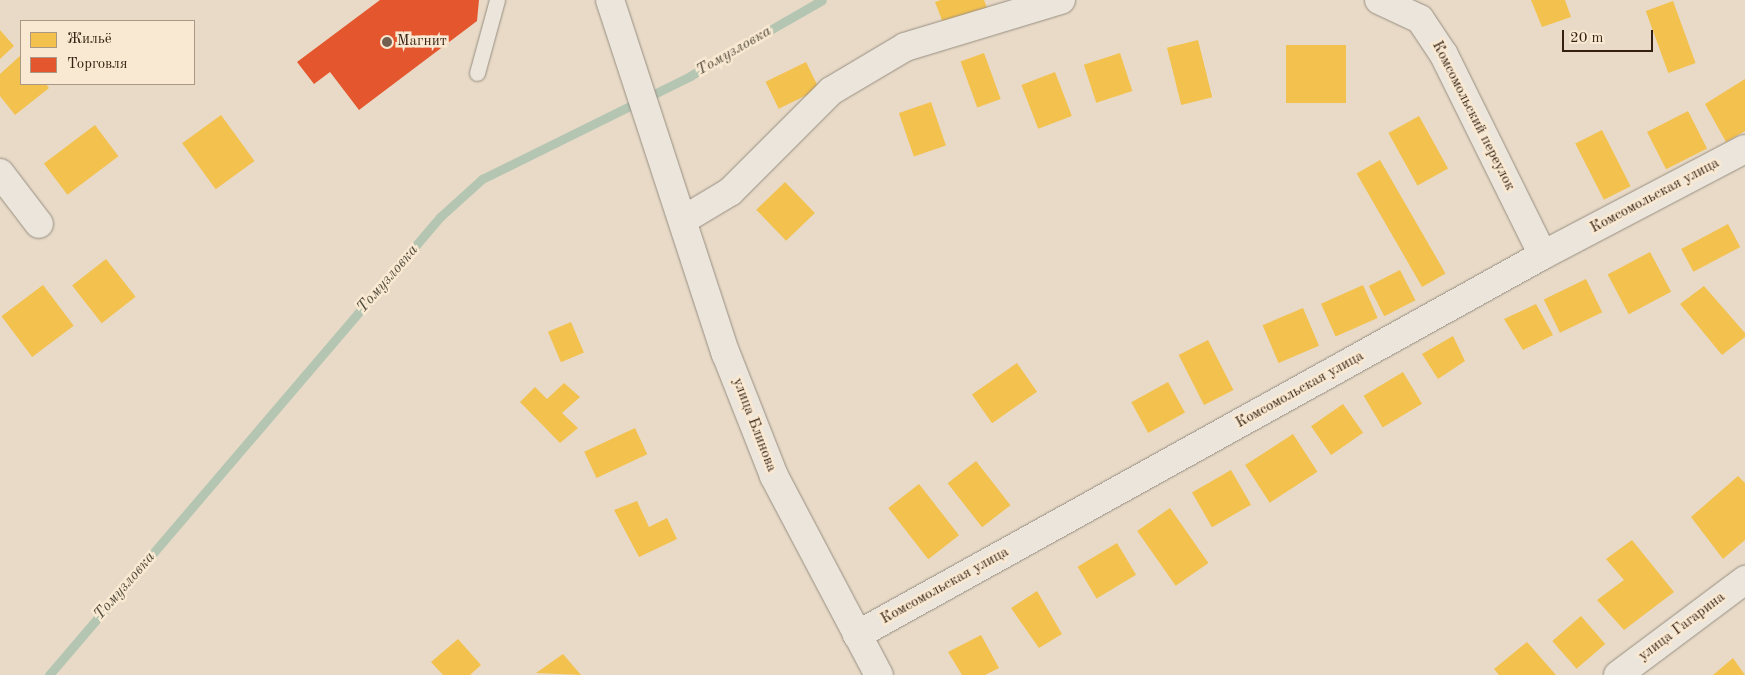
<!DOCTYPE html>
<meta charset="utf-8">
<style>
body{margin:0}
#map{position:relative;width:1745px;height:675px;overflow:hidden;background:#e8dac7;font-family:"Old Standard TT",serif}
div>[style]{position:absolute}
.homes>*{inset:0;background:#f2c14e;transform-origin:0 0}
.shops>*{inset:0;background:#e4572e}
.stream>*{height:9px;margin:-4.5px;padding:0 4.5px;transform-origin:4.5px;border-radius:4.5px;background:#b4c6b2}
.roads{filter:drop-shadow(0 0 1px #988e81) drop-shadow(0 0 1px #988e81)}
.service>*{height:15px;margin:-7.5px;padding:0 7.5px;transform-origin:7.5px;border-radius:7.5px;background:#ebe5db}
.minor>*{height:28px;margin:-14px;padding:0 14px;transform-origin:14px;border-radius:14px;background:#ebe5db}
.secondary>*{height:28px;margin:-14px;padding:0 14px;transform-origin:14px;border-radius:14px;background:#ebe5db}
.dots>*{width:14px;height:14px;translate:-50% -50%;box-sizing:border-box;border:2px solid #f9e9d2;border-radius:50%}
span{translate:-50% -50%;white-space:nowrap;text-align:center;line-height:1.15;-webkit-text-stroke:5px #f9e9d2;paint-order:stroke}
.poi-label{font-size:15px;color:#341f10}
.left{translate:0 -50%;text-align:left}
.street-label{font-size:15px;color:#341f10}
.water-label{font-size:16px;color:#544e3e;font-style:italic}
.legend{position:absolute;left:20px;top:20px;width:175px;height:65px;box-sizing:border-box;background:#f9e9d2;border:1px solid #aa9884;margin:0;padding:6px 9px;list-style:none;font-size:15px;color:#341f10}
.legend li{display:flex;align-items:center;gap:10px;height:25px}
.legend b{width:25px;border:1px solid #aa9884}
.scale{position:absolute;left:1562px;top:30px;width:91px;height:22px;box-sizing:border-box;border:2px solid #341f10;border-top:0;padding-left:6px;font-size:15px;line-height:18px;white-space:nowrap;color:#341f10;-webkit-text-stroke:4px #f9e9d2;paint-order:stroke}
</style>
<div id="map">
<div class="homes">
<div style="clip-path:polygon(941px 0,984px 0,989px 13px,945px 28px,935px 2px)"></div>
<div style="clip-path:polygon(1531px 0,1565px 0,1571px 17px,1542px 27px)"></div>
<div style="left:1673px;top:1px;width:66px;height:29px;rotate:70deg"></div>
<div style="clip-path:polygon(0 30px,14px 46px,0 59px)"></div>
<div style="left:1198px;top:40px;width:59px;height:32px;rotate:76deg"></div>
<div style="left:1286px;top:45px;width:60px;height:58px"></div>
<div style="left:984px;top:53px;width:49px;height:25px;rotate:70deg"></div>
<div style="left:1120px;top:53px;width:40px;height:38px;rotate:72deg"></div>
<div style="clip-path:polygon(21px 55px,21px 84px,46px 84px,49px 88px,15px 115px,0 96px,0 74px)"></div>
<div style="left:806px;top:62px;width:30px;height:45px;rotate:64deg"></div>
<div style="left:1055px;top:72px;width:47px;height:36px;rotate:69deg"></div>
<div style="clip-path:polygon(1745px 79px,1745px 131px,1726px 142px,1705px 104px)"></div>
<div style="left:931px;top:102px;width:46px;height:34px;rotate:71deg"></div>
<div style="left:1688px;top:111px;width:42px;height:46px;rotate:63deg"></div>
<div style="left:221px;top:115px;width:57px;height:48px;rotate:54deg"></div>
<div style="left:1419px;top:116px;width:60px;height:35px;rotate:61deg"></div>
<div style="left:95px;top:125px;width:39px;height:64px;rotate:53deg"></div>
<div style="left:1602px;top:130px;width:63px;height:30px;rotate:63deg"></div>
<div style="left:1380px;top:160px;width:131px;height:27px;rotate:60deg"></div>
<div style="left:785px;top:182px;width:43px;height:40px;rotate:46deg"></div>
<div style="left:1728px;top:224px;width:26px;height:53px;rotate:62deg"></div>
<div style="left:1650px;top:252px;width:45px;height:48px;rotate:62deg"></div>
<div style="left:106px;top:259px;width:48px;height:43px;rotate:52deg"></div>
<div style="left:1400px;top:270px;width:34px;height:35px;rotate:63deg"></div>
<div style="left:1586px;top:279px;width:37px;height:47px;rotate:64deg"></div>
<div style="left:43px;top:285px;width:51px;height:52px;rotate:53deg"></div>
<div style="left:1363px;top:285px;width:36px;height:46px;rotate:66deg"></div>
<div style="clip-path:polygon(1704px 286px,1745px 333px,1745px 337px,1722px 355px,1680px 304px)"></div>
<div style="clip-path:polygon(1536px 304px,1553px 335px,1523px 350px,1504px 319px)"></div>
<div style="left:1303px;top:308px;width:41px;height:44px;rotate:67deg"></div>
<div style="left:571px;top:322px;width:33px;height:25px;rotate:67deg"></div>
<div style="clip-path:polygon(1453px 336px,1465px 361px,1438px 379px,1422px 354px)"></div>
<div style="left:1208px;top:340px;width:56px;height:33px;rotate:63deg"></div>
<div style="left:1017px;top:363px;width:35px;height:55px;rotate:55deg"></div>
<div style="left:1403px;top:372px;width:37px;height:46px;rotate:59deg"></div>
<div style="left:1168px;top:382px;width:35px;height:42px;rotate:61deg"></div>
<div style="clip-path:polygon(564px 383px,580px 397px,562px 413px,578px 428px,560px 443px,520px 402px,535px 387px,547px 399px)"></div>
<div style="left:1343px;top:404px;width:35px;height:39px;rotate:55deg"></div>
<div style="left:635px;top:428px;width:29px;height:56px;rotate:65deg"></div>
<div style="left:1293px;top:434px;width:45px;height:57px;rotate:57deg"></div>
<div style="left:976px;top:461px;width:56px;height:36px;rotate:52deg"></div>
<div style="left:1231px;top:470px;width:40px;height:45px;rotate:60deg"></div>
<div style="clip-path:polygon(1738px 476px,1745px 483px,1745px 540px,1723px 559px,1691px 517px)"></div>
<div style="left:919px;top:484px;width:65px;height:39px;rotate:52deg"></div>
<div style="clip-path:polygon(637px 501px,649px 527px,667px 518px,677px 539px,639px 557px,614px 510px)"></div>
<div style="left:1170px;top:508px;width:67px;height:40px;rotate:55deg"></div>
<div style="clip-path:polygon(1632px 540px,1674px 592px,1624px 630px,1597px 600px,1624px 580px,1606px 559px)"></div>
<div style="left:1117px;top:543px;width:37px;height:46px;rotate:59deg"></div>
<div style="clip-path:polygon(1037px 591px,1062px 634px,1039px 648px,1011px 608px)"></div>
<div style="left:1581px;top:616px;width:37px;height:38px;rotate:49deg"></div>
<div style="clip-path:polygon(981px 635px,999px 668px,985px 675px,962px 675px,948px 652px)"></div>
<div style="clip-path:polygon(458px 639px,481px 665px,470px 675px,443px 675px,431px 662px)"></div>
<div style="clip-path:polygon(1527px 642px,1556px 675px,1499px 675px,1494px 669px)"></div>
<div style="clip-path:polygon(563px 654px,581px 675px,536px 673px)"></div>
<div style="clip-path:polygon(1733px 658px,1745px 675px,1713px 675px)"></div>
</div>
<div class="shops">
<div style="clip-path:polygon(380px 0,479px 0,477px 21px,359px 110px,330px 72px,314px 84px,297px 62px)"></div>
</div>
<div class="stream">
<div style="left:49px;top:675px;width:602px;rotate:-49.51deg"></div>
<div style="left:440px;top:217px;width:57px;rotate:-42.1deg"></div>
<div style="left:482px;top:179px;width:232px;rotate:-26.3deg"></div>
<div style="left:690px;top:76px;width:152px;rotate:-29.9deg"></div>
</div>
<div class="roads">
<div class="service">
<div style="left:477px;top:73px;width:76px;rotate:-74.7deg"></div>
</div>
<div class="minor">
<div style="left:1379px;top:0;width:45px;rotate:24.9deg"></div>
<div style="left:1420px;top:19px;width:43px;rotate:56.3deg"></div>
<div style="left:1444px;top:55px;width:223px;rotate:63.7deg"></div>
<div style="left:0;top:173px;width:64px;rotate:52.6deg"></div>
<div style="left:683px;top:220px;width:55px;rotate:-30.8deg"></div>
<div style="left:730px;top:192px;width:143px;rotate:-45deg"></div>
<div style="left:831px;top:91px;width:86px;rotate:-30.7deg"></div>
<div style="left:905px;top:47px;width:163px;rotate:-16.8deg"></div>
<div style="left:857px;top:635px;width:784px;rotate:-28.98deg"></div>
<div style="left:1543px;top:255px;width:228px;rotate:-27.7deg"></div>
<div style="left:1618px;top:675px;width:159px;rotate:-36.8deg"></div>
</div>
<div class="secondary">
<div style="left:610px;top:0;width:373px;rotate:71.9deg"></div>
<div style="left:726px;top:354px;width:131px;rotate:68.5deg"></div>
<div style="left:774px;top:476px;width:225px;rotate:62.2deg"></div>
</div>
</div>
<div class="dots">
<div style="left:387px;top:42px;background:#736050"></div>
</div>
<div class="poi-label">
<span class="left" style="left:397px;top:42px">Магнит</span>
</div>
<div class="street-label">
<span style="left:1473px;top:116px;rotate:63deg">Комсомольский переулок</span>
<span style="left:1655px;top:196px;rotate:-28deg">Комсомольская улица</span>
<span style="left:1300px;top:390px;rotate:-29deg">Комсомольская улица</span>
<span style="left:754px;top:425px;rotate:69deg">улица Блинова</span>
<span style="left:945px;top:586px;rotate:-29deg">Комсомольская улица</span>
<span style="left:1682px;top:627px;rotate:-37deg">улица Гагарина</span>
</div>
<div class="water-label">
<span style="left:734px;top:51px;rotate:-30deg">Томузловка</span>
<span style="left:388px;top:279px;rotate:-49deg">Томузловка</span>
<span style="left:125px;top:586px;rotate:-49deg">Томузловка</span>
</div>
<ul class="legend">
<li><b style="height:14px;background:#f2c14e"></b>Жильё</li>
<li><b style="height:14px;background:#e4572e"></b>Торговля</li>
</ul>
<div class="scale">20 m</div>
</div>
